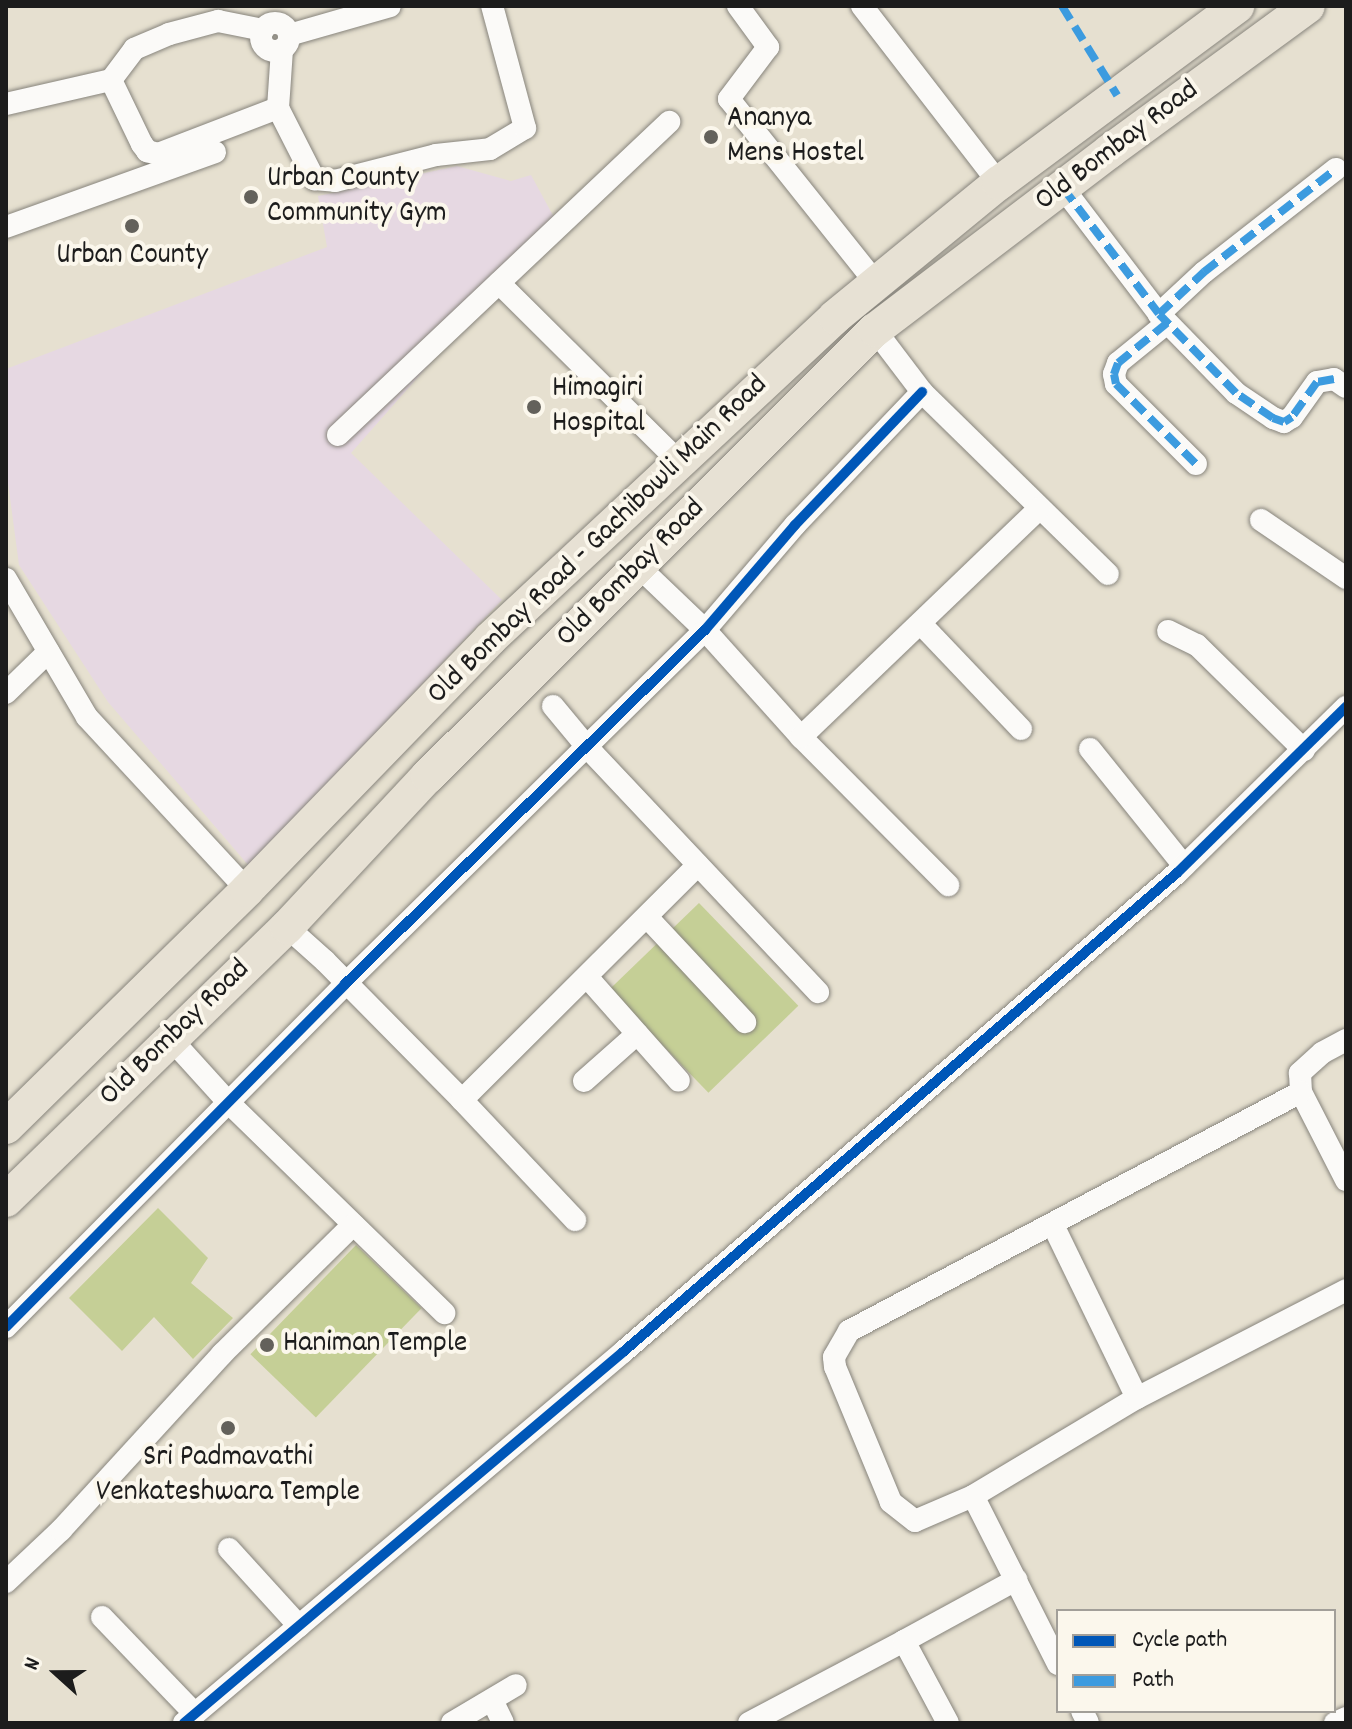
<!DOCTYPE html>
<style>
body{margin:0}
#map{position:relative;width:1352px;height:1729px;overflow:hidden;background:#e6e0d0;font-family:Dekko,sans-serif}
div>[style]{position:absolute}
.built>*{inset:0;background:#e6d8e2}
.green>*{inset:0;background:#c5cf96;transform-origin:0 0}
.roads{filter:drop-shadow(0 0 2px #87847c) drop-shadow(0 0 2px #87847c)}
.minor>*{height:22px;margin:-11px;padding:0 11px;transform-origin:11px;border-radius:11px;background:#fbfaf8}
.minor>.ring{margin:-11px;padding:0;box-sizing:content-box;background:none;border:22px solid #fbfaf8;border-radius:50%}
.primary>*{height:34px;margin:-17px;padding:0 17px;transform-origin:17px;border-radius:17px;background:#e7e1d4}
.quiet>*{height:8px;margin-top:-4px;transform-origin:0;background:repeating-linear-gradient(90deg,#3c9bdf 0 16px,transparent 0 24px)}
.cycleway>*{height:10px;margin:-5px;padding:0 5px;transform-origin:5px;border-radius:5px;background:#0057b8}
.dots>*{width:22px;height:22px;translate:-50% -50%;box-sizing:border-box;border:4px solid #fbf7ec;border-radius:50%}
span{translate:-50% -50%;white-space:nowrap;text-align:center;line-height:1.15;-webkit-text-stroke:8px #fbf7ec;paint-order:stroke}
.poi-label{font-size:30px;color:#1c1c1c}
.left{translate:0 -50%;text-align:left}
.street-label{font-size:30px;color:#1c1c1c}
.frame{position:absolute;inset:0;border:8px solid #1c1c1c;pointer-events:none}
.legend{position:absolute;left:1056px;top:1609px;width:280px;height:104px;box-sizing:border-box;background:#fbf7ec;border:2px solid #a29f99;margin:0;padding:10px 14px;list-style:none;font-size:24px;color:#1c1c1c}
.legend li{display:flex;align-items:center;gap:16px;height:40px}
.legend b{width:40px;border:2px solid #a29f99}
.north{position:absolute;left:16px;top:1633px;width:80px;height:80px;-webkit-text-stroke:6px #fbf7ec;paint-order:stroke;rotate:291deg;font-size:22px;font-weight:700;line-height:32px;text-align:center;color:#1c1c1c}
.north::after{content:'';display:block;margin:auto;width:28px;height:36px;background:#1c1c1c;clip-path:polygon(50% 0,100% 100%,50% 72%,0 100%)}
</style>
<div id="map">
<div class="built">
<div style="clip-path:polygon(457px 166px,511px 181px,531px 175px,556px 221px,351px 453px,502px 600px,249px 866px,108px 702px,19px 565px,6px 468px,6px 369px,327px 247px,318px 196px)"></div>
</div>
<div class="green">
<div style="left:699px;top:903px;width:143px;height:125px;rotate:46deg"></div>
<div style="clip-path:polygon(158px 1208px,208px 1258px,191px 1283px,233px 1318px,193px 1359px,154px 1317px,122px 1351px,69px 1298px)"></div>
<div style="left:356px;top:1245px;width:91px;height:152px;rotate:44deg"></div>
</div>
<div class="roads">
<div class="minor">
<div style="left:738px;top:6px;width:51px;rotate:53.8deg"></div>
<div style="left:768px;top:47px;width:65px;rotate:126.9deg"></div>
<div style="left:729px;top:99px;width:234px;rotate:51.4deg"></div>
<div style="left:862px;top:6px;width:224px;rotate:52.3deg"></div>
<div class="ring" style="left:261px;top:23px;width:6px;height:6px"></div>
<div style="left:289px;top:35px;width:105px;rotate:-16deg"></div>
<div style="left:111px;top:80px;width:39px;rotate:-53deg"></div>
<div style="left:134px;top:49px;width:38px;rotate:-23deg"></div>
<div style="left:169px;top:34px;width:51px;rotate:-14.9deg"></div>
<div style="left:218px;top:21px;width:46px;rotate:11.3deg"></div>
<div style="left:6px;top:104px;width:108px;rotate:-12.9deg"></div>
<div style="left:111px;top:80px;width:71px;rotate:64.2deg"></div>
<div style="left:142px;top:144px;width:9px;rotate:54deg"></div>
<div style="left:147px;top:151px;width:11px;rotate:15deg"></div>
<div style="left:158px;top:154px;width:129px;rotate:-21deg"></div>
<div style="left:278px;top:108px;width:80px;rotate:63.1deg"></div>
<div style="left:314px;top:179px;width:21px;rotate:5deg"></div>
<div style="left:335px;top:181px;width:104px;rotate:-14.4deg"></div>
<div style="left:436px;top:155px;width:54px;rotate:-6.3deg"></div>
<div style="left:490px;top:149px;width:41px;rotate:-31deg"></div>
<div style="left:525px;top:128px;width:126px;rotate:-105.1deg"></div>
<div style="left:278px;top:108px;width:59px;rotate:-86.1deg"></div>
<div style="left:1336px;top:169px;width:167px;rotate:142deg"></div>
<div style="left:1204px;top:272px;width:62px;rotate:137deg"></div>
<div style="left:1159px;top:314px;width:110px;rotate:45.7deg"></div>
<div style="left:1236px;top:393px;width:45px;rotate:34deg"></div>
<div style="left:1273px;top:418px;width:12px;rotate:20deg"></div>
<div style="left:1284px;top:422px;width:9px;rotate:-32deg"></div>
<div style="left:1292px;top:417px;width:43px;rotate:-54.5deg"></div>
<div style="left:1317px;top:382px;width:17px;rotate:-10deg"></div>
<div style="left:1334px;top:379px;width:14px;rotate:34deg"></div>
<div style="left:1063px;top:188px;width:158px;rotate:52.7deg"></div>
<div style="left:6px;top:227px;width:222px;rotate:-19.7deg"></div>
<div style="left:499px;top:283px;width:252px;rotate:44.8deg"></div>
<div style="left:1167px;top:323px;width:63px;rotate:140.8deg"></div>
<div style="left:1118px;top:363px;width:12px;rotate:110deg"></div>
<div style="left:1114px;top:374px;width:10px;rotate:79deg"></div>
<div style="left:1116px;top:384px;width:113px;rotate:45deg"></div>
<div style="left:875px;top:330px;width:78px;rotate:52.8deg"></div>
<div style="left:922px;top:392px;width:260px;rotate:44.4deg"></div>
<div style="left:338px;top:435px;width:456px;rotate:-43.4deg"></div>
<div style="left:1261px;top:520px;width:103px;rotate:34.3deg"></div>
<div style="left:639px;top:567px;width:91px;rotate:43.7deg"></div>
<div style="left:705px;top:630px;width:144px;rotate:48.1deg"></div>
<div style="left:801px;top:737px;width:209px;rotate:45.2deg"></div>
<div style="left:6px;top:579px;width:160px;rotate:59.6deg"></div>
<div style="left:87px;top:717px;width:236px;rotate:47.2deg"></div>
<div style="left:921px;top:624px;width:145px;rotate:46.4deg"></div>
<div style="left:1168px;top:631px;width:32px;rotate:26deg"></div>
<div style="left:1197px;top:645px;width:150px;rotate:44.5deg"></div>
<div style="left:6px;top:693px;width:59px;rotate:-44.3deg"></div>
<div style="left:553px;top:706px;width:53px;rotate:50.3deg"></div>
<div style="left:587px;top:747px;width:337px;rotate:46.7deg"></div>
<div style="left:801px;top:737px;width:330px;rotate:-43.8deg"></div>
<div style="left:1090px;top:749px;width:150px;rotate:51.2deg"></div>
<div style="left:647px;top:917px;width:144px;rotate:47deg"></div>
<div style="left:287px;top:927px;width:51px;rotate:41.8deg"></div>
<div style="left:325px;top:961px;width:195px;rotate:45.4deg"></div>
<div style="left:462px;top:1100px;width:165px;rotate:46.7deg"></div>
<div style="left:588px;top:978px;width:137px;rotate:48.5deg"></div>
<div style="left:170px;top:1038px;width:88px;rotate:47.8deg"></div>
<div style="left:229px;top:1103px;width:301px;rotate:44.3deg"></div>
<div style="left:1346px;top:1040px;width:27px;rotate:152deg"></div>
<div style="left:1322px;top:1053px;width:30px;rotate:138deg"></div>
<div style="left:1300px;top:1073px;width:19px;rotate:87deg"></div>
<div style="left:1301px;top:1092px;width:99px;rotate:62.9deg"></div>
<div style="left:584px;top:1081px;width:71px;rotate:-41.6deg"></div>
<div style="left:462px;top:1100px;width:333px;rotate:-44.9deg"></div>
<div style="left:1053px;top:1225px;width:192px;rotate:64.1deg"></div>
<div style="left:6px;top:1327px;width:482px;rotate:-45.3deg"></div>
<div style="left:345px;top:984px;width:505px;rotate:-44.52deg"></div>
<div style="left:705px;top:630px;width:138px;rotate:-49.4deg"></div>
<div style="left:795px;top:525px;width:184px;rotate:-46.3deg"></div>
<div style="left:973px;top:1496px;width:63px;rotate:156.7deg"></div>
<div style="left:915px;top:1521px;width:31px;rotate:-142deg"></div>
<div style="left:891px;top:1502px;width:146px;rotate:-112.5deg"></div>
<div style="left:835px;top:1367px;width:10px;rotate:-96deg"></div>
<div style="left:834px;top:1357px;width:30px;rotate:-60deg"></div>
<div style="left:849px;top:1331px;width:511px;rotate:-27.87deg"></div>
<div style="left:229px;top:1549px;width:104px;rotate:47.7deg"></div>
<div style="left:6px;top:1582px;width:76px;rotate:-43.4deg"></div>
<div style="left:61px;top:1530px;width:239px;rotate:-47.5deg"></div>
<div style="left:222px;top:1354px;width:184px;rotate:-44.6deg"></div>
<div style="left:102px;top:1617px;width:134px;rotate:46.2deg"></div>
<div style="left:1058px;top:1664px;width:188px;rotate:-116.8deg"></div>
<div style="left:973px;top:1496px;width:191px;rotate:-30.9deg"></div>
<div style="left:1137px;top:1398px;width:235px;rotate:-27.3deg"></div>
<div style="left:492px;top:1700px;width:25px;rotate:64deg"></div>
<div style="left:1082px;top:1711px;width:13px;rotate:63deg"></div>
<div style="left:184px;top:1723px;width:575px;rotate:-40.2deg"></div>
<div style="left:623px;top:1352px;width:732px;rotate:-40.85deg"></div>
<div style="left:1177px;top:873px;width:237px;rotate:-44.5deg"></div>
<div style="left:452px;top:1723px;width:74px;rotate:-30.7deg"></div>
<div style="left:749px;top:1723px;width:175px;rotate:-27.9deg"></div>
<div style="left:948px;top:1723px;width:93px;rotate:-118.2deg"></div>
<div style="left:904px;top:1641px;width:128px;rotate:-28.6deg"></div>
<div style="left:1335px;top:1723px;width:12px;rotate:-24deg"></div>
</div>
<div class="primary">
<div style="left:6px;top:1127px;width:338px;rotate:-44.5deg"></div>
<div style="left:247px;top:890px;width:349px;rotate:-45.9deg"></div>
<div style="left:490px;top:639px;width:472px;rotate:-43deg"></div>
<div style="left:835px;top:317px;width:212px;rotate:-39.3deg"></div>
<div style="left:999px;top:183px;width:297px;rotate:-36.6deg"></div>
<div style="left:6px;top:1200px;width:392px;rotate:-44.2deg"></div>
<div style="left:287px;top:927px;width:207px;rotate:-47deg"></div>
<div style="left:428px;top:776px;width:631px;rotate:-44.94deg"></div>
<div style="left:875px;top:330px;width:295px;rotate:-37.3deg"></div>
<div style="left:1110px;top:151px;width:245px;rotate:-36.2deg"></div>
</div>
</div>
<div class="quiet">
<div style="left:1062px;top:6px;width:105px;rotate:58.3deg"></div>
<div style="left:1063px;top:188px;width:158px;rotate:52.7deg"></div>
<div style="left:1167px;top:323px;width:63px;rotate:140.8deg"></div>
<div style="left:1118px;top:363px;width:12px;rotate:110deg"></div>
<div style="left:1114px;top:374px;width:10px;rotate:79deg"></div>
<div style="left:1116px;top:384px;width:113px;rotate:45deg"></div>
<div style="left:1334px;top:379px;width:17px;rotate:170deg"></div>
<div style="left:1317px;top:382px;width:43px;rotate:125.5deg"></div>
<div style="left:1292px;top:417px;width:9px;rotate:148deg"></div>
<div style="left:1284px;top:422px;width:12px;rotate:-160deg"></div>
<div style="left:1273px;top:418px;width:45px;rotate:-146deg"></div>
<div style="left:1236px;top:393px;width:110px;rotate:-134.3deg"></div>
<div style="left:1159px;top:314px;width:62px;rotate:-43deg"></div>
<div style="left:1204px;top:272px;width:167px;rotate:-38deg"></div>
</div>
<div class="cycleway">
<div style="left:6px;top:1327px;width:482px;rotate:-45.3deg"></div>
<div style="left:345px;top:984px;width:505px;rotate:-44.52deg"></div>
<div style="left:705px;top:630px;width:138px;rotate:-49.4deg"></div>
<div style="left:795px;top:525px;width:184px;rotate:-46.3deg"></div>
<div style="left:184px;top:1723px;width:575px;rotate:-40.2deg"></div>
<div style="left:623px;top:1352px;width:732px;rotate:-40.85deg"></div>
<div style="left:1177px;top:873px;width:237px;rotate:-44.5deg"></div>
</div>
<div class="dots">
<div style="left:711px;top:137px;background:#63615b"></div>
<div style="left:251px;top:197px;background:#63615b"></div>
<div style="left:132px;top:226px;background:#63615b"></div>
<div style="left:534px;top:407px;background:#63615b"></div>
<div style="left:267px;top:1345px;background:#63615b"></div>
<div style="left:228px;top:1428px;background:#63615b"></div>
</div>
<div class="poi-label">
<span class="left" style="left:727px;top:137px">Ananya<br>Mens Hostel</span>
<span class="left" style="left:267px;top:197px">Urban County<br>Community Gym</span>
<span style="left:132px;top:257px">Urban County</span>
<span class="left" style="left:552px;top:407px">Himagiri<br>Hospital</span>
<span class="left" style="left:283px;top:1345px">Haniman Temple</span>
<span style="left:228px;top:1476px">Sri Padmavathi<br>Venkateshwara Temple</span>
</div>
<div class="street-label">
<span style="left:1118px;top:147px;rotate:-37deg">Old Bombay Road</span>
<span style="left:599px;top:541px;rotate:-44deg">Old Bombay Road - Gachibowli Main Road</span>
<span style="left:632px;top:574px;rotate:-45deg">Old Bombay Road</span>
<span style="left:176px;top:1034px;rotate:-44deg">Old Bombay Road</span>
</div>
<div class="frame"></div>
<ul class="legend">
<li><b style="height:10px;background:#0057b8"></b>Cycle path</li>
<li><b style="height:10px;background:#3c9bdf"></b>Path</li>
</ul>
<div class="north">N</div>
</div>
